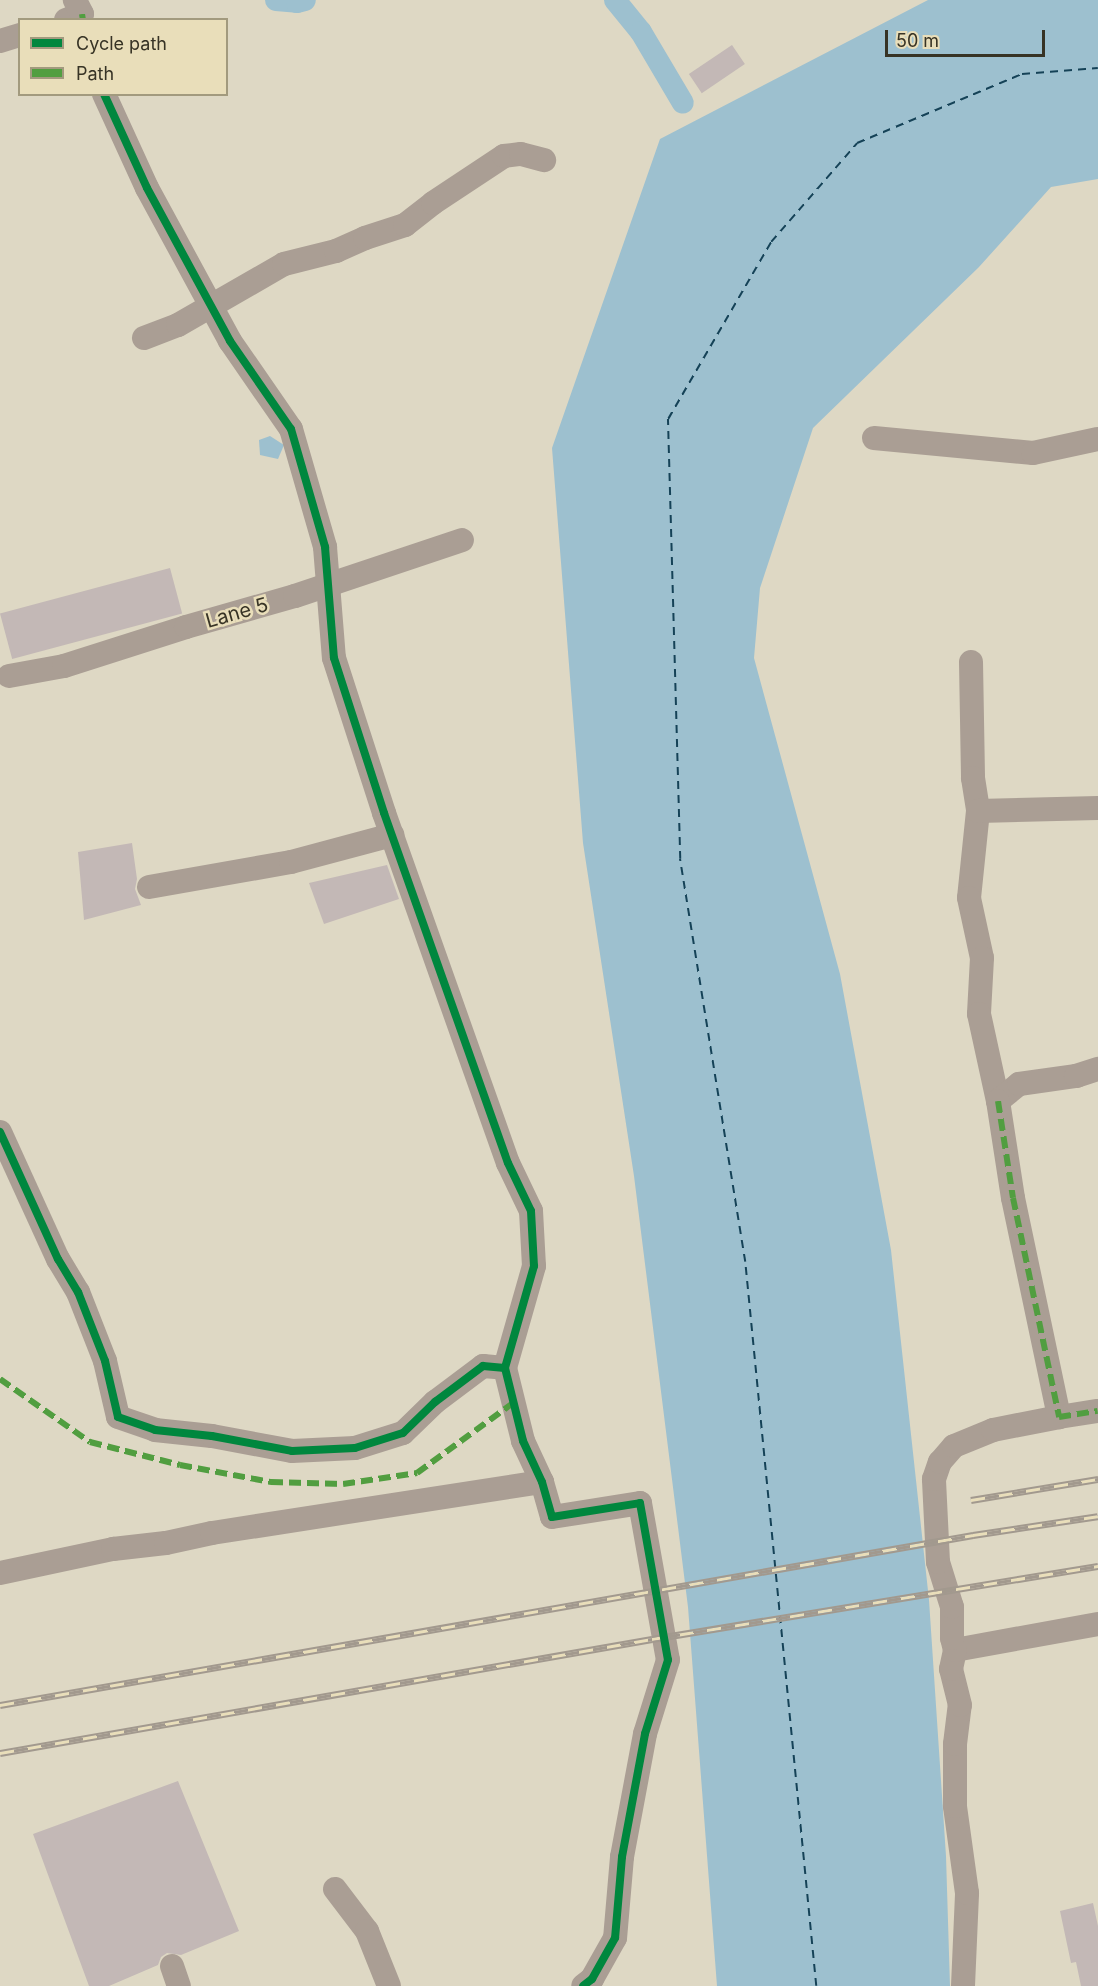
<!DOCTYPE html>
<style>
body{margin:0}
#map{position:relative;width:1098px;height:1986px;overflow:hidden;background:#ded8c4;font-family:Inter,sans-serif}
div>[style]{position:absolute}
.water>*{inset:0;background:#9dc0cf}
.canal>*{height:22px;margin:-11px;padding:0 11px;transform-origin:11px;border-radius:11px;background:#9dc0cf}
.ferry>*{height:1.5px;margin-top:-0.75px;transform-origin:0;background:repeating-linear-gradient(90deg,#154257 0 8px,transparent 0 14px)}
.building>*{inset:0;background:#c3b8b6;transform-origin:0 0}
.street>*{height:24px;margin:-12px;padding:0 12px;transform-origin:12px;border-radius:12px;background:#aa9e94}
.rail>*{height:7px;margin-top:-3.5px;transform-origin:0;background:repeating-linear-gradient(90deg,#e9deba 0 14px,#a2998e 0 28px);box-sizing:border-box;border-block:2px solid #a2998e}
.quiet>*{height:6px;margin-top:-3px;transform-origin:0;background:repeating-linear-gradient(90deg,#519e40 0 12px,transparent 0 18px)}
.cycleway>*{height:8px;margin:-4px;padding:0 4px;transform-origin:4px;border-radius:4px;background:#00873e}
span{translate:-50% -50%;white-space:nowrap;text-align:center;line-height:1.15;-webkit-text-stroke:5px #e9deba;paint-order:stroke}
.street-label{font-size:20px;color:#373325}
.legend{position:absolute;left:18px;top:18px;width:210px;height:78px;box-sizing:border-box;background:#e9deba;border:2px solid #a29a7e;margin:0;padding:8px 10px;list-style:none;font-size:18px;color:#373325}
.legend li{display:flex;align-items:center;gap:12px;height:30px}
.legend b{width:30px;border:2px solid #a29a7e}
.scale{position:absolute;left:885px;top:30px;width:160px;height:27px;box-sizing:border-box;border:3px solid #373325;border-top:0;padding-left:8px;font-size:18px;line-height:21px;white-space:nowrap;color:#373325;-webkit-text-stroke:4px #e9deba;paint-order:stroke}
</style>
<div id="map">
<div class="water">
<div style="clip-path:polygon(928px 0,1098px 0,1098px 179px,1051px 187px,979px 267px,813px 428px,760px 588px,754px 658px,840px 974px,891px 1250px,929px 1600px,946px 1856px,950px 1986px,717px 1986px,688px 1607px,634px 1176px,583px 843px,552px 448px,660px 139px)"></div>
<div style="clip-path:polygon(270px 436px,284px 445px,278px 459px,260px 455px,259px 440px)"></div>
</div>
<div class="canal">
<div style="left:276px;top:0;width:21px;rotate:5deg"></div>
<div style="left:297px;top:2px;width:8px;rotate:-14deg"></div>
<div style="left:615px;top:0;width:41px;rotate:50.9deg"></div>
<div style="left:641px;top:32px;width:82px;rotate:59.4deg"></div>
</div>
<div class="ferry">
<div style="left:816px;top:1986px;width:727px;rotate:-95.6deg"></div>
<div style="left:745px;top:1262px;width:408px;rotate:-99.2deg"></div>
<div style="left:680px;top:859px;width:440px;rotate:-91.6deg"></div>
<div style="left:668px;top:419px;width:205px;rotate:-59.8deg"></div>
<div style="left:771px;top:242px;width:131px;rotate:-49deg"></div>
<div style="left:857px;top:143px;width:179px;rotate:-22.7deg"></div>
<div style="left:1022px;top:74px;width:76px;rotate:-4.5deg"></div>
</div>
<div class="building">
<div style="left:732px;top:45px;width:23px;height:52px;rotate:56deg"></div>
<div style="left:170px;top:568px;width:47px;height:176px;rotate:75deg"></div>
<div style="clip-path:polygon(132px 843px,137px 879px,135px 889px,141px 905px,84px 920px,78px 852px)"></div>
<div style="clip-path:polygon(387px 865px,399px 899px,324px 924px,309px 883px)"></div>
<div style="clip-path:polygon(178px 1781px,239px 1931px,181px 1955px,167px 1953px,161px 1957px,158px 1965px,109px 1986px,89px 1986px,33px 1834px)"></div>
<div style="clip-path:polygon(1093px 1903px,1098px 1926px,1098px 1986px,1081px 1986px,1076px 1962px,1071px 1963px,1060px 1911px)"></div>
</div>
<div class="street">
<div style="left:66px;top:20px;width:17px;rotate:-21deg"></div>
<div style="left:82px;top:14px;width:16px;rotate:-117deg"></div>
<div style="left:0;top:41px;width:21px;rotate:-17deg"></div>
<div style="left:104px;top:94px;width:103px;rotate:65.4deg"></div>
<div style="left:147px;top:188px;width:174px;rotate:61.5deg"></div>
<div style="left:230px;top:341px;width:107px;rotate:55.3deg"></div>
<div style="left:291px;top:429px;width:123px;rotate:73.9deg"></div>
<div style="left:325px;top:547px;width:111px;rotate:85.4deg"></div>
<div style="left:334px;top:658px;width:163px;rotate:72.1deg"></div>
<div style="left:384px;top:813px;width:371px;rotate:70.5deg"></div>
<div style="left:508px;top:1163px;width:53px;rotate:64.4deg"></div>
<div style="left:531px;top:1211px;width:55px;rotate:86.9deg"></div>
<div style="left:534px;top:1266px;width:106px;rotate:105.9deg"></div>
<div style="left:505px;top:1368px;width:75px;rotate:76.1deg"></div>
<div style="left:523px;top:1441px;width:45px;rotate:65.1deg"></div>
<div style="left:542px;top:1482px;width:36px;rotate:74deg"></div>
<div style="left:552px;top:1517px;width:89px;rotate:-9deg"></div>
<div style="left:640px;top:1503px;width:159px;rotate:79.9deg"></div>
<div style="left:668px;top:1660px;width:77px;rotate:107.3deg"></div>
<div style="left:645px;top:1734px;width:125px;rotate:100.6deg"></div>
<div style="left:622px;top:1857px;width:81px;rotate:94.9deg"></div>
<div style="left:615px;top:1938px;width:47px;rotate:119.3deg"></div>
<div style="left:592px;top:1979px;width:11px;rotate:142deg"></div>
<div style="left:144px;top:338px;width:36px;rotate:-21deg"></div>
<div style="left:178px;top:325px;width:122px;rotate:-29.9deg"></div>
<div style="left:284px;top:264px;width:54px;rotate:-14deg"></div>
<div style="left:336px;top:251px;width:32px;rotate:-24deg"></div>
<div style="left:365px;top:238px;width:42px;rotate:-18deg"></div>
<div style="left:405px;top:225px;width:36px;rotate:-38deg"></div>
<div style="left:433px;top:203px;width:85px;rotate:-33.5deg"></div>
<div style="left:504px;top:156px;width:17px;rotate:-7deg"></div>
<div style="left:521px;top:154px;width:24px;rotate:15deg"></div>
<div style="left:874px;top:438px;width:160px;rotate:5.4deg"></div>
<div style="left:1033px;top:453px;width:66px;rotate:-12.2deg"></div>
<div style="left:971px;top:662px;width:116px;rotate:89deg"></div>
<div style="left:973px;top:778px;width:33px;rotate:81deg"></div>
<div style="left:978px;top:811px;width:87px;rotate:95.9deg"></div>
<div style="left:969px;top:898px;width:61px;rotate:77.8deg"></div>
<div style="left:982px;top:958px;width:56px;rotate:93.1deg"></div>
<div style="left:979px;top:1014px;width:89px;rotate:77.7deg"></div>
<div style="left:998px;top:1101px;width:27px;rotate:-39deg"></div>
<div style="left:1019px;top:1084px;width:58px;rotate:-8deg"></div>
<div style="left:1076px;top:1076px;width:23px;rotate:-18deg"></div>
<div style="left:9px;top:676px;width:56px;rotate:-10.3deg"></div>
<div style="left:64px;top:666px;width:128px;rotate:-17.7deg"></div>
<div style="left:186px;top:627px;width:113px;rotate:-15.9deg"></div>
<div style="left:295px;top:596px;width:176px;rotate:-18.5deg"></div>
<div style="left:978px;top:811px;width:120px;rotate:-1.4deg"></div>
<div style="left:149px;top:887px;width:144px;rotate:-10deg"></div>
<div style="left:291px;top:862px;width:105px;rotate:-15deg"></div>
<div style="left:998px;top:1101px;width:98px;rotate:81.2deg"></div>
<div style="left:1013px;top:1198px;width:224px;rotate:78.1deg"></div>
<div style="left:1059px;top:1417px;width:39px;rotate:-9deg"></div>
<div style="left:0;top:1132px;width:140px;rotate:65.5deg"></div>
<div style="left:58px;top:1259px;width:39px;rotate:59deg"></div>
<div style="left:78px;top:1292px;width:74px;rotate:68.6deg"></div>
<div style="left:105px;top:1361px;width:57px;rotate:76.9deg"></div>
<div style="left:118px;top:1417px;width:39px;rotate:19deg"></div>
<div style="left:155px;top:1430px;width:57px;rotate:6deg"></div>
<div style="left:212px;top:1436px;width:81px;rotate:10.6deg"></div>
<div style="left:292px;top:1451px;width:63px;rotate:-2.7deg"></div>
<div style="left:355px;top:1448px;width:50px;rotate:-17.4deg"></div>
<div style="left:403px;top:1433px;width:45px;rotate:-44.1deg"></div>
<div style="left:435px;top:1402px;width:60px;rotate:-36.9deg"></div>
<div style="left:483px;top:1366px;width:22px;rotate:5deg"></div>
<div style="left:0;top:1573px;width:116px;rotate:-12deg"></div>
<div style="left:113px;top:1549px;width:53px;rotate:-6.5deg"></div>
<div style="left:166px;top:1543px;width:47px;rotate:-12.3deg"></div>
<div style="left:212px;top:1533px;width:334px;rotate:-8.8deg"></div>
<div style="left:955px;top:1650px;width:145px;rotate:-10.3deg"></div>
<div style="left:335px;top:1889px;width:53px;rotate:52.7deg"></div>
<div style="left:367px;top:1931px;width:59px;rotate:68.2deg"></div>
<div style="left:172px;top:1966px;width:21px;rotate:71deg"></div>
<div style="left:963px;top:1986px;width:93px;rotate:-87.5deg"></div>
<div style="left:967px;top:1893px;width:88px;rotate:-97.9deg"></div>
<div style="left:955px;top:1806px;width:62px;rotate:-90deg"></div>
<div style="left:955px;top:1744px;width:39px;rotate:-83deg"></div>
<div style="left:960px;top:1705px;width:37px;rotate:-104deg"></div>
<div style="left:951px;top:1669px;width:19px;rotate:-78deg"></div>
<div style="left:955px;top:1650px;width:12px;rotate:-104deg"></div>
<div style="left:952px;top:1638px;width:31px;rotate:-90deg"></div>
<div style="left:952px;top:1607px;width:47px;rotate:-107.3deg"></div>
<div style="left:938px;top:1562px;width:83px;rotate:-92.8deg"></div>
<div style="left:934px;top:1479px;width:18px;rotate:-71deg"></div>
<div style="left:940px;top:1462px;width:21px;rotate:-49deg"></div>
<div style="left:954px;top:1446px;width:42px;rotate:-22.3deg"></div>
<div style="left:993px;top:1430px;width:67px;rotate:-11.1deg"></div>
</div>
<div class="rail">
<div style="left:971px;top:1500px;width:129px;rotate:-9.4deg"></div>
<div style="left:0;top:1705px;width:988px;rotate:-9.91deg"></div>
<div style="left:973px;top:1535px;width:126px;rotate:-8.6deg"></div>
<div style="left:0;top:1753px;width:662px;rotate:-9.92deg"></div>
<div style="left:652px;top:1639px;width:452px;rotate:-9.3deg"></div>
</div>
<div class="quiet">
<div style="left:82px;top:14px;width:6px;rotate:81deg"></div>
<div style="left:998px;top:1101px;width:98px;rotate:81.2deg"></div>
<div style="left:1013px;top:1198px;width:224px;rotate:78.1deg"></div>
<div style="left:1059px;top:1417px;width:39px;rotate:-9deg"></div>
<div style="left:0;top:1379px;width:110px;rotate:35deg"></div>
<div style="left:90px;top:1442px;width:93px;rotate:14.3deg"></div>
<div style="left:180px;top:1465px;width:93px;rotate:10.6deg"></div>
<div style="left:271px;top:1482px;width:72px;rotate:1.6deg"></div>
<div style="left:343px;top:1484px;width:75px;rotate:-8.5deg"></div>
<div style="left:417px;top:1473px;width:119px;rotate:-36.1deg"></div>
</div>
<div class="cycleway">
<div style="left:104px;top:94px;width:103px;rotate:65.4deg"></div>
<div style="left:147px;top:188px;width:174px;rotate:61.5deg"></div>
<div style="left:230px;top:341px;width:107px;rotate:55.3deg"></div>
<div style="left:291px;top:429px;width:123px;rotate:73.9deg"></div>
<div style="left:325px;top:547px;width:111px;rotate:85.4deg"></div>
<div style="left:334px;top:658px;width:163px;rotate:72.1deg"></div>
<div style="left:384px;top:813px;width:371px;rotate:70.5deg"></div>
<div style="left:508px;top:1163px;width:53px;rotate:64.4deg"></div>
<div style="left:531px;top:1211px;width:55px;rotate:86.9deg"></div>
<div style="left:534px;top:1266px;width:106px;rotate:105.9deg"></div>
<div style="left:505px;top:1368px;width:75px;rotate:76.1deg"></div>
<div style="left:523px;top:1441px;width:45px;rotate:65.1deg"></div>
<div style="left:542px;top:1482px;width:36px;rotate:74deg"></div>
<div style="left:552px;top:1517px;width:89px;rotate:-9deg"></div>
<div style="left:640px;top:1503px;width:159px;rotate:79.9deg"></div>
<div style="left:668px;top:1660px;width:77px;rotate:107.3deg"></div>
<div style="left:645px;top:1734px;width:125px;rotate:100.6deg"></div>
<div style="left:622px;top:1857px;width:81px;rotate:94.9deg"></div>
<div style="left:615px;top:1938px;width:47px;rotate:119.3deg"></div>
<div style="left:592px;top:1979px;width:11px;rotate:142deg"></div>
<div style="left:0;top:1132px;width:140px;rotate:65.5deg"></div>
<div style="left:58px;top:1259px;width:39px;rotate:59deg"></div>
<div style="left:78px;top:1292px;width:74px;rotate:68.6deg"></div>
<div style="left:105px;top:1361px;width:57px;rotate:76.9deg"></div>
<div style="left:118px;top:1417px;width:39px;rotate:19deg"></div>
<div style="left:155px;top:1430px;width:57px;rotate:6deg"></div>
<div style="left:212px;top:1436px;width:81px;rotate:10.6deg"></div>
<div style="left:292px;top:1451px;width:63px;rotate:-2.7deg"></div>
<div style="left:355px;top:1448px;width:50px;rotate:-17.4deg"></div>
<div style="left:403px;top:1433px;width:45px;rotate:-44.1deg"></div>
<div style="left:435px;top:1402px;width:60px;rotate:-36.9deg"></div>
<div style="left:483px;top:1366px;width:22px;rotate:5deg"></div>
</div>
<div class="street-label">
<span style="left:237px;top:613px;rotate:-16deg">Lane 5</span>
</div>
<ul class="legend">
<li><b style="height:8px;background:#00873e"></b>Cycle path</li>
<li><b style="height:8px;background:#519e40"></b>Path</li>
</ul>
<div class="scale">50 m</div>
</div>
